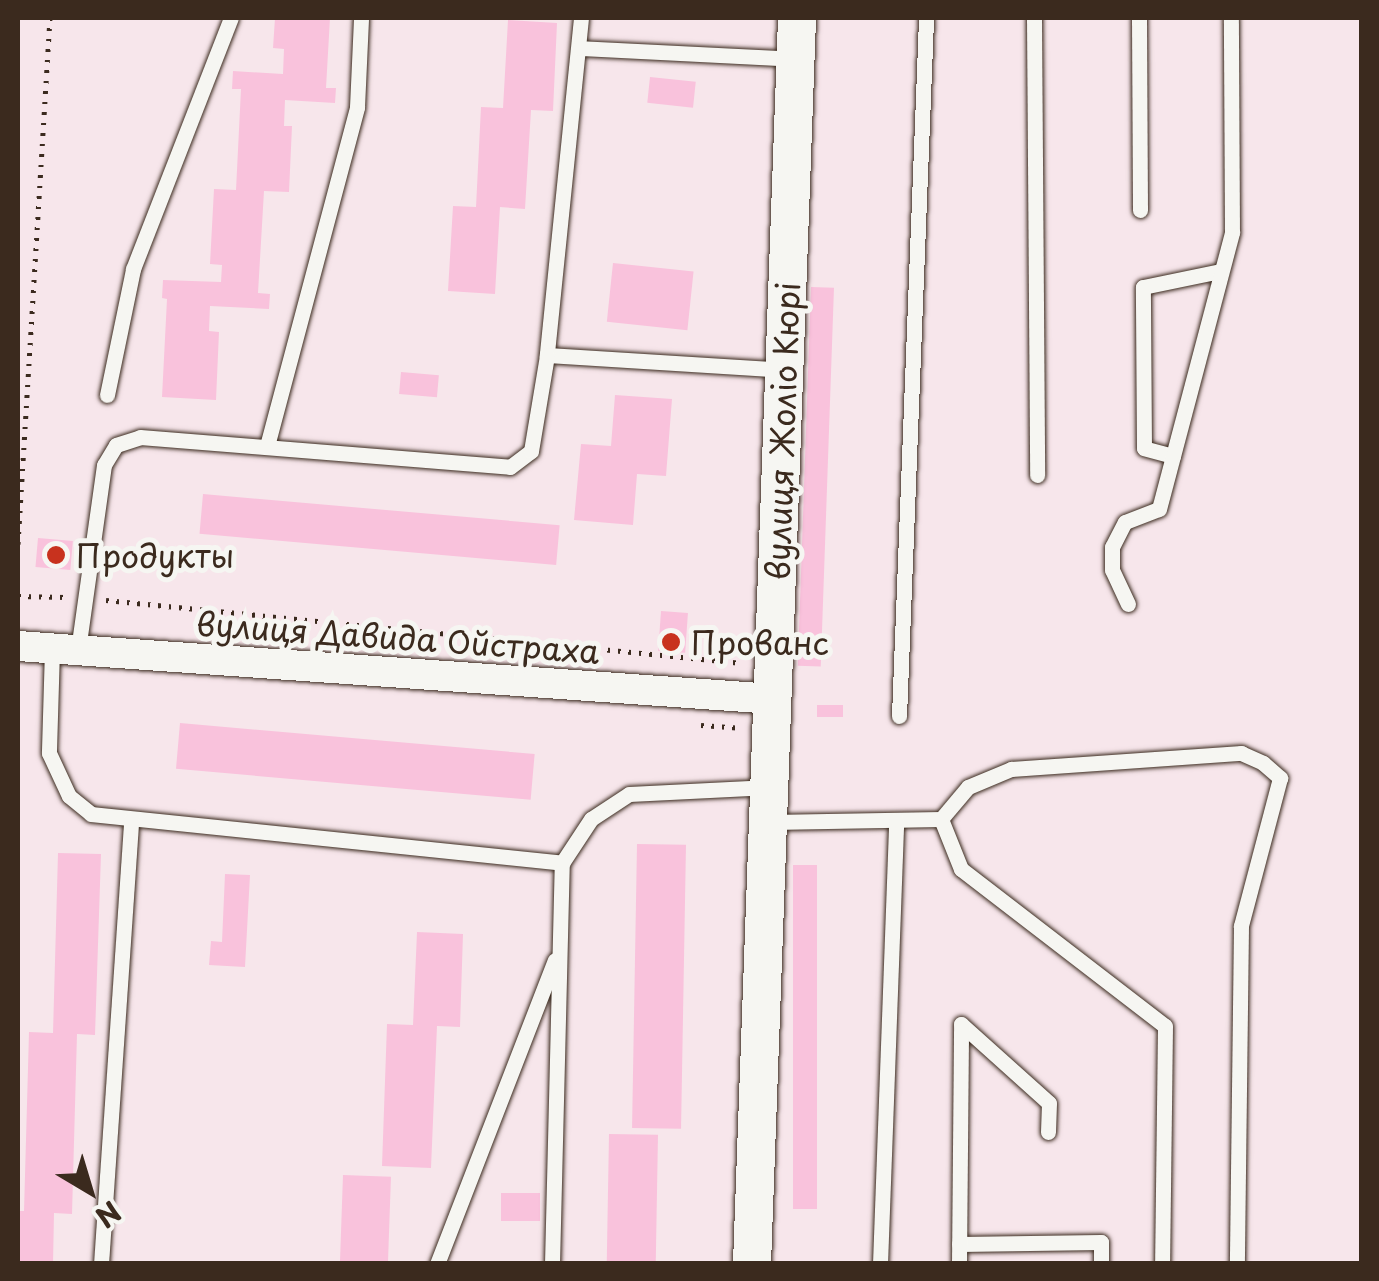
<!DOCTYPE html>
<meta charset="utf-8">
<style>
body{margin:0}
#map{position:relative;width:1379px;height:1281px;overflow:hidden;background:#f7e6eb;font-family:"Playpen Sans",sans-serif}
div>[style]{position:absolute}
.building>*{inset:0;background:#f9c2dc;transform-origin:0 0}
.path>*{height:5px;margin-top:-2.5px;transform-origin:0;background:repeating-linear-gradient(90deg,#3b2a1e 0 2.5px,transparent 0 10.5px)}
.roads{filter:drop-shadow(0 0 2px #3b2a1e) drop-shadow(0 0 2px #3b2a1e)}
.service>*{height:15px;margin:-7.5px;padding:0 7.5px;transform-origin:7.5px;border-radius:7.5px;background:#f6f6f2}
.minor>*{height:30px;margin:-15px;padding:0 15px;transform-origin:15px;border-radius:15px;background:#f6f6f2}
.tertiary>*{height:38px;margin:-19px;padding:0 19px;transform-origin:19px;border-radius:19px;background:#f6f6f2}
.dots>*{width:28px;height:28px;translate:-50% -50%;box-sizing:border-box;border:5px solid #f6f6f2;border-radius:50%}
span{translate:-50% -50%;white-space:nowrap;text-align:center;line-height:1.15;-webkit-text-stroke:10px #f6f6f2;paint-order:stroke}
.street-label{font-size:32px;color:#3b2a1e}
.poi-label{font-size:32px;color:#3b2a1e}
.left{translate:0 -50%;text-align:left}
.frame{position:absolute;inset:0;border:20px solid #3b2a1e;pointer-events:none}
.north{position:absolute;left:40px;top:1141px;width:100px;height:100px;-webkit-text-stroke:8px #f6f6f2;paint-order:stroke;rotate:142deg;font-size:28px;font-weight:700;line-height:40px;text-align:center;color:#3b2a1e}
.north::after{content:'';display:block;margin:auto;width:35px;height:45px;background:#3b2a1e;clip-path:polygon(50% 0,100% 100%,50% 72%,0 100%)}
</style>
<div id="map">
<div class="building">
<div style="clip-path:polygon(275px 18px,330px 18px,326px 88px,336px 88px,335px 103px,285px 100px,284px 126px,292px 126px,289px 192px,264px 191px,258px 293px,270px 294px,269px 309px,210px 306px,209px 331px,219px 332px,216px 400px,162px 397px,167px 299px,162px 298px,163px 280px,221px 282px,222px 265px,210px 264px,214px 189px,236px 190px,241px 89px,232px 89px,233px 71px,283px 74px,284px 49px,273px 48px)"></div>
<div style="clip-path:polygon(508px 20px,557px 23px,553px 111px,531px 110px,525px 209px,500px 207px,495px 294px,448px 291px,453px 206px,476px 207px,481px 107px,503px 108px)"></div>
<div style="left:650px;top:77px;width:46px;height:26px;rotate:6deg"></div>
<div style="left:613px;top:263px;width:81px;height:59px;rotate:6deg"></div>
<div style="left:811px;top:287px;width:23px;height:379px;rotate:2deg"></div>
<div style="left:401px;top:372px;width:38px;height:22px;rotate:5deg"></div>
<div style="clip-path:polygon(615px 395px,672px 399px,666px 476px,637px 474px,633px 525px,574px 520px,581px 444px,611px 446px)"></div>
<div style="left:203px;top:494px;width:358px;height:40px;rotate:5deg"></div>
<div style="left:38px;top:538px;width:35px;height:29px;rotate:5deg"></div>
<div style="left:661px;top:611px;width:27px;height:40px;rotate:4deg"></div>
<div style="left:817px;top:705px;width:26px;height:12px"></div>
<div style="left:180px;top:723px;width:356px;height:46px;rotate:5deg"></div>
<div style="left:637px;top:844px;width:49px;height:284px;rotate:1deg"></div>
<div style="clip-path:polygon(58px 853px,101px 854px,95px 1035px,77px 1034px,72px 1214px,54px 1213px,53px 1264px,18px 1264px,18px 1211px,24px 1211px,29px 1032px,53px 1033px)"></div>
<div style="left:793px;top:865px;width:24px;height:344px"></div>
<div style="clip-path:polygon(225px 874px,250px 875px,245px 967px,209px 965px,211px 941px,222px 942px)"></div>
<div style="clip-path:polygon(417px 932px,463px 934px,460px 1027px,437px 1026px,431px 1168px,382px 1166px,387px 1024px,413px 1025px)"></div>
<div style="left:609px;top:1134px;width:49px;height:130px;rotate:1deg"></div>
<div style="left:343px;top:1175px;width:48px;height:89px;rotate:2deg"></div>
<div style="left:501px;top:1193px;width:39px;height:28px"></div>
</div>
<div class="path">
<div style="left:18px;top:544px;width:527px;rotate:-86.52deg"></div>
<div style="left:18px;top:596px;width:48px;rotate:1.2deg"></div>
<div style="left:106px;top:600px;width:639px;rotate:5.66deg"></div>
<div style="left:701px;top:725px;width:39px;rotate:4deg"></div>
</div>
<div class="roads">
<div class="service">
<div style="left:581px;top:18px;width:339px;rotate:95.8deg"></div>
<div style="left:547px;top:355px;width:237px;rotate:3.6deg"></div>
<div style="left:1034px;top:18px;width:457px;rotate:89.6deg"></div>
<div style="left:1139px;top:18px;width:192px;rotate:89.7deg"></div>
<div style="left:579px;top:48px;width:217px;rotate:2.9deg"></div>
<div style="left:107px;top:395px;width:129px;rotate:-78.3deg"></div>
<div style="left:133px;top:269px;width:269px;rotate:-68.7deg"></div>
<div style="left:267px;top:446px;width:351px;rotate:-75.1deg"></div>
<div style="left:357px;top:107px;width:89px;rotate:-87.4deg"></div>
<div style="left:1173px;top:456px;width:30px;rotate:-165deg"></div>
<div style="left:1144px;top:448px;width:161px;rotate:-90.4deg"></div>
<div style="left:1143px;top:287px;width:79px;rotate:-11.7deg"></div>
<div style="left:1128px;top:604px;width:38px;rotate:-115deg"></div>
<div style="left:1112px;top:570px;width:23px;rotate:-90deg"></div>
<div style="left:1112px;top:547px;width:28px;rotate:-63deg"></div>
<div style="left:1125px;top:522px;width:36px;rotate:-21deg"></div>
<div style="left:1159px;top:509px;width:286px;rotate:-75.2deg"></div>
<div style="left:1232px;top:232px;width:214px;rotate:-90.3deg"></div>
<div style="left:52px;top:649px;width:104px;rotate:91.7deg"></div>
<div style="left:49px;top:753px;width:47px;rotate:65.1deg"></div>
<div style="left:69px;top:796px;width:28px;rotate:39deg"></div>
<div style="left:91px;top:814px;width:474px;rotate:5.9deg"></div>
<div style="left:78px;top:650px;width:187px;rotate:-82deg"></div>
<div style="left:104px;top:465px;width:23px;rotate:-59deg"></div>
<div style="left:116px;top:445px;width:25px;rotate:-18deg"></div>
<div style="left:140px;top:437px;width:371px;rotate:4.6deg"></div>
<div style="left:510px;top:467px;width:26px;rotate:-37deg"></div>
<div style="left:531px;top:451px;width:97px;rotate:-80.5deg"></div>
<div style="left:899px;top:716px;width:699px;rotate:-87.78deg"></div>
<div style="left:941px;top:819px;width:54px;rotate:68.2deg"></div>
<div style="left:961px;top:869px;width:257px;rotate:37.6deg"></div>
<div style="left:1165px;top:1026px;width:238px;rotate:90.7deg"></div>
<div style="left:771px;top:822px;width:170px;rotate:-1deg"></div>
<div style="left:941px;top:819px;width:42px;rotate:-49.8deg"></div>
<div style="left:968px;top:787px;width:47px;rotate:-22.7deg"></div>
<div style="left:1011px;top:769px;width:231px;rotate:-4deg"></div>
<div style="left:1241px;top:753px;width:24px;rotate:24deg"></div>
<div style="left:1263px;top:763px;width:23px;rotate:41deg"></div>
<div style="left:1280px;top:778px;width:153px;rotate:104.8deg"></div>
<div style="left:1241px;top:926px;width:338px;rotate:90.7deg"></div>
<div style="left:961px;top:1024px;width:118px;rotate:41.9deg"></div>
<div style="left:1049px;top:1103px;width:29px;rotate:92deg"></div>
<div style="left:959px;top:1244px;width:142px;rotate:-0.8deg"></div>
<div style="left:1101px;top:1242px;width:22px;rotate:90deg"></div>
<div style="left:101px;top:1264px;width:446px;rotate:-86.1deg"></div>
<div style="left:437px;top:1264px;width:326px;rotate:-68.8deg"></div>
<div style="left:552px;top:1264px;width:401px;rotate:-88.6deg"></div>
<div style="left:562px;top:863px;width:53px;rotate:-56.6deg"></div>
<div style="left:591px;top:819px;width:45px;rotate:-33.3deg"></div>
<div style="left:629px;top:794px;width:141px;rotate:-2.8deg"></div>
<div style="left:880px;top:1264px;width:444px;rotate:-87.9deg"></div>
<div style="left:959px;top:1264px;width:240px;rotate:-89.5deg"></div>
</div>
<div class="minor">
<div style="left:18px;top:646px;width:758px;rotate:4.01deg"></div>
</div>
<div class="tertiary">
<div style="left:752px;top:1264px;width:1247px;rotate:-87.93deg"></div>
</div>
</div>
<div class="dots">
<div style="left:56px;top:555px;background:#c8321e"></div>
<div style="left:671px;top:642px;background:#c8321e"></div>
</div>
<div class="street-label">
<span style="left:782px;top:431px;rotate:-88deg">вулиця Жоліо Кюрі</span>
<span style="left:398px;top:637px;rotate:4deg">вулиця Давида Ойстраха</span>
</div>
<div class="poi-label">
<span class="left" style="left:76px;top:555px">Продукты</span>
<span class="left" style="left:691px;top:642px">Прованс</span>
</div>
<div class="frame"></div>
<div class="north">N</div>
</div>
